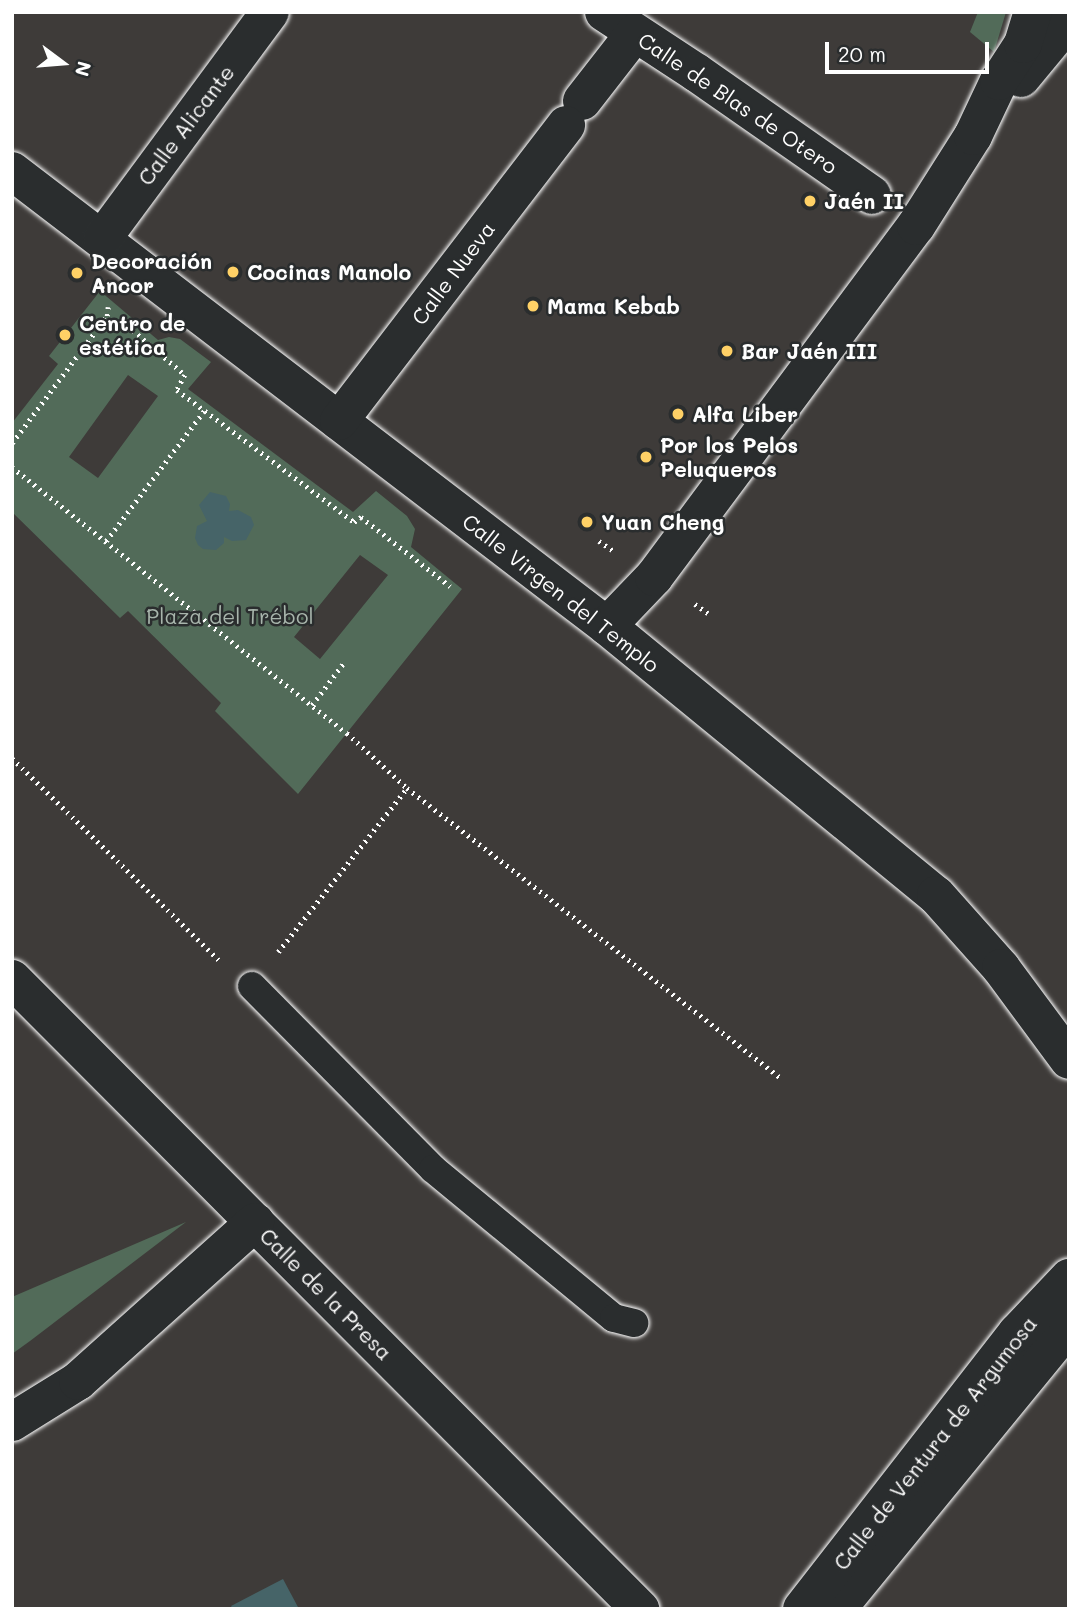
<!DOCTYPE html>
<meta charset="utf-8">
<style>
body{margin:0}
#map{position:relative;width:1081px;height:1621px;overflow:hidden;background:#3e3b39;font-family:Mali,sans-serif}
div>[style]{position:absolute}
.green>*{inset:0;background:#526b59}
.water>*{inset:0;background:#466468}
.path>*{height:4.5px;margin-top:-2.25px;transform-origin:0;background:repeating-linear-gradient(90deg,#fff 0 2px,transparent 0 7px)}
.roads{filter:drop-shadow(0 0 2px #fff) drop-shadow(0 0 2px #fff)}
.lane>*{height:28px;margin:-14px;padding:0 14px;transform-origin:14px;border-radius:14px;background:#2a2d2e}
.street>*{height:38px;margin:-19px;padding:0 19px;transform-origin:19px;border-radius:19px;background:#2a2d2e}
.dots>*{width:19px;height:19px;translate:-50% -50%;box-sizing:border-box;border:4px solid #2a2d2e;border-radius:50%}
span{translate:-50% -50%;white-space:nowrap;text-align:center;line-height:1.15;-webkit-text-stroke:5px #2a2d2e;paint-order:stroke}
.street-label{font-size:21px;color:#fff}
.poi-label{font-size:21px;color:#fff;font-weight:700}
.left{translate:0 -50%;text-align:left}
.park-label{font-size:21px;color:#a8b5ac}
.frame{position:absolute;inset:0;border:14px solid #fff;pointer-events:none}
.north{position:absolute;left:28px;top:28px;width:70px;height:70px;-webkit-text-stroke:5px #2a2d2e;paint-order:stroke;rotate:106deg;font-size:19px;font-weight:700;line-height:28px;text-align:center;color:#fff}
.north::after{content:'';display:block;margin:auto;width:24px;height:32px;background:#fff;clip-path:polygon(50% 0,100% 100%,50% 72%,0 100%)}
.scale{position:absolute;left:825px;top:42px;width:164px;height:32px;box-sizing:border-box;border:4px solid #fff;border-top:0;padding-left:9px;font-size:21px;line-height:24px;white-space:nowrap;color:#fff;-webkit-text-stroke:5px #2a2d2e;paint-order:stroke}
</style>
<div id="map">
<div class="green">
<div style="clip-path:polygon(978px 12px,1006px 12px,994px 52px,970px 32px)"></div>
<div style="clip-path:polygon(evenodd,100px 291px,158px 340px,169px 337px,180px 339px,211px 362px,188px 389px,353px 512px,376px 491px,407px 516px,415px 529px,411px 547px,462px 589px,298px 794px,215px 711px,221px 703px,128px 611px,120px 618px,12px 512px,12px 423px,58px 364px,49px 356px,100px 291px,128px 375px,158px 396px,98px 478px,69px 457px,128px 375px,100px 291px,360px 555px,388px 575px,320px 659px,294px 637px,360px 555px)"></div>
<div style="clip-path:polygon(186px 1222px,30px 1341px,12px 1354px,12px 1297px)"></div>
</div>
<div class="water">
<div style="clip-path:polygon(210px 492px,226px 496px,230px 504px,229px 511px,238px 510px,251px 517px,254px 525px,246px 540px,232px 541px,224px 537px,224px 543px,216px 550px,203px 549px,198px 545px,195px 538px,197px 526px,207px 521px,199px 505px)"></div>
<div style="clip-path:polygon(283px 1579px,299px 1609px,233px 1609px,231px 1606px)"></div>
</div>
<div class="path">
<div style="left:122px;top:321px;width:83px;rotate:40.6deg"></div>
<div style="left:185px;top:375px;width:17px;rotate:118deg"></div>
<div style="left:177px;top:390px;width:221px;rotate:36.7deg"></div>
<div style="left:354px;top:522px;width:9px;rotate:-36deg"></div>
<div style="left:361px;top:517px;width:113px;rotate:37.8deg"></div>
<div style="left:12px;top:443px;width:159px;rotate:-53.2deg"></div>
<div style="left:107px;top:316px;width:9px;rotate:-84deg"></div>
<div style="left:12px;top:467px;width:428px;rotate:38.5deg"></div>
<div style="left:347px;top:733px;width:81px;rotate:42.5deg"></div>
<div style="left:407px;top:788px;width:472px;rotate:37.8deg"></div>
<div style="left:106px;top:541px;width:163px;rotate:-53deg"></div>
<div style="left:599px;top:541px;width:18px;rotate:34deg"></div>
<div style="left:695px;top:604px;width:16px;rotate:35deg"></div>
<div style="left:312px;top:705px;width:55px;rotate:-53.1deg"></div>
<div style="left:12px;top:758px;width:291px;rotate:44.3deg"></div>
<div style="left:278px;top:952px;width:209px;rotate:-51.8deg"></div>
</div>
<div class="roads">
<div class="lane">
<div style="left:252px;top:986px;width:257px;rotate:45.3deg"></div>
<div style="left:433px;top:1169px;width:234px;rotate:39.5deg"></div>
<div style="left:614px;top:1318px;width:21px;rotate:14deg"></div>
</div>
<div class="street">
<div style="left:604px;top:12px;width:111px;rotate:33.3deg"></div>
<div style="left:697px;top:73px;width:213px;rotate:34.9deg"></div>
<div style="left:1021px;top:78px;width:75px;rotate:-50.4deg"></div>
<div style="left:582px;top:101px;width:86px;rotate:-52.1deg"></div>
<div style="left:12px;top:171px;width:749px;rotate:37.41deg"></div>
<div style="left:607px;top:626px;width:425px;rotate:39.3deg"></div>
<div style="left:936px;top:895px;width:98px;rotate:48.3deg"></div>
<div style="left:1001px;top:968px;width:114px;rotate:53.5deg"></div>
<div style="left:102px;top:239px;width:282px;rotate:-53.5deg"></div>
<div style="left:339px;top:421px;width:373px;rotate:-52.5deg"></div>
<div style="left:607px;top:626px;width:68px;rotate:-46.2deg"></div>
<div style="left:654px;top:577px;width:438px;rotate:-53.3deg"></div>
<div style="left:916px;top:226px;width:107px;rotate:-57.7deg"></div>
<div style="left:973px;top:136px;width:61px;rotate:-64.7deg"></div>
<div style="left:999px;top:81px;width:44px;rotate:-57deg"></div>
<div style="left:1023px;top:44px;width:34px;rotate:-73deg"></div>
<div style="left:12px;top:979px;width:890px;rotate:45.09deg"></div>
<div style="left:12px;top:1422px;width:78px;rotate:-31.8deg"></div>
<div style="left:78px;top:1381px;width:238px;rotate:-41.9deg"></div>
<div style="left:841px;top:1604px;width:360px;rotate:-50.7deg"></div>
<div style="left:802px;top:1609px;width:350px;rotate:-52.1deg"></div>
<div style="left:1017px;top:1333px;width:76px;rotate:-46.6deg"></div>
</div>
</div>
<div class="dots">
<div style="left:810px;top:201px;background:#ffd166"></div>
<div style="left:233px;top:272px;background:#ffd166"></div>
<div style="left:77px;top:273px;background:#ffd166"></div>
<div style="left:533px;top:306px;background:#ffd166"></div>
<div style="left:65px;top:335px;background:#ffd166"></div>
<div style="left:727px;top:351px;background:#ffd166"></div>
<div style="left:678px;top:414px;background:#ffd166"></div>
<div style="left:646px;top:457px;background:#ffd166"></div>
<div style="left:587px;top:522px;background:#ffd166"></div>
</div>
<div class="street-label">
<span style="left:738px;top:103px;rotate:34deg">Calle de Blas de Otero</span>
<span style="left:186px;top:125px;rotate:-53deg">Calle Alicante</span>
<span style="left:453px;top:273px;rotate:-53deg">Calle Nueva</span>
<span style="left:561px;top:593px;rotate:38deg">Calle Virgen del Templo</span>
<span style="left:326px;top:1294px;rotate:45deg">Calle de la Presa</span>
<span style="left:935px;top:1443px;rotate:-52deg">Calle de Ventura de Argumosa</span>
</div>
<div class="poi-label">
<span class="left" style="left:824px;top:201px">Jaén II</span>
<span class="left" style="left:91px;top:273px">Decoración<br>Ancor</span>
<span class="left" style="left:247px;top:272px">Cocinas Manolo</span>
<span class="left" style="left:547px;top:306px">Mama Kebab</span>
<span class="left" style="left:79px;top:335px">Centro de<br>estética</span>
<span class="left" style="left:741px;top:351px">Bar Jaén III</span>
<span class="left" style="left:692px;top:414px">Alfa Liber</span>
<span class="left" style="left:660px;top:457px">Por los Pelos<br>Peluqueros</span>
<span class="left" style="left:601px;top:522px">Yuan Cheng</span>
</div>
<div class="park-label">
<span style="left:230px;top:616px">Plaza del Trébol</span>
</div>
<div class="frame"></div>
<div class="north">N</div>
<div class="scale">20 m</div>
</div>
